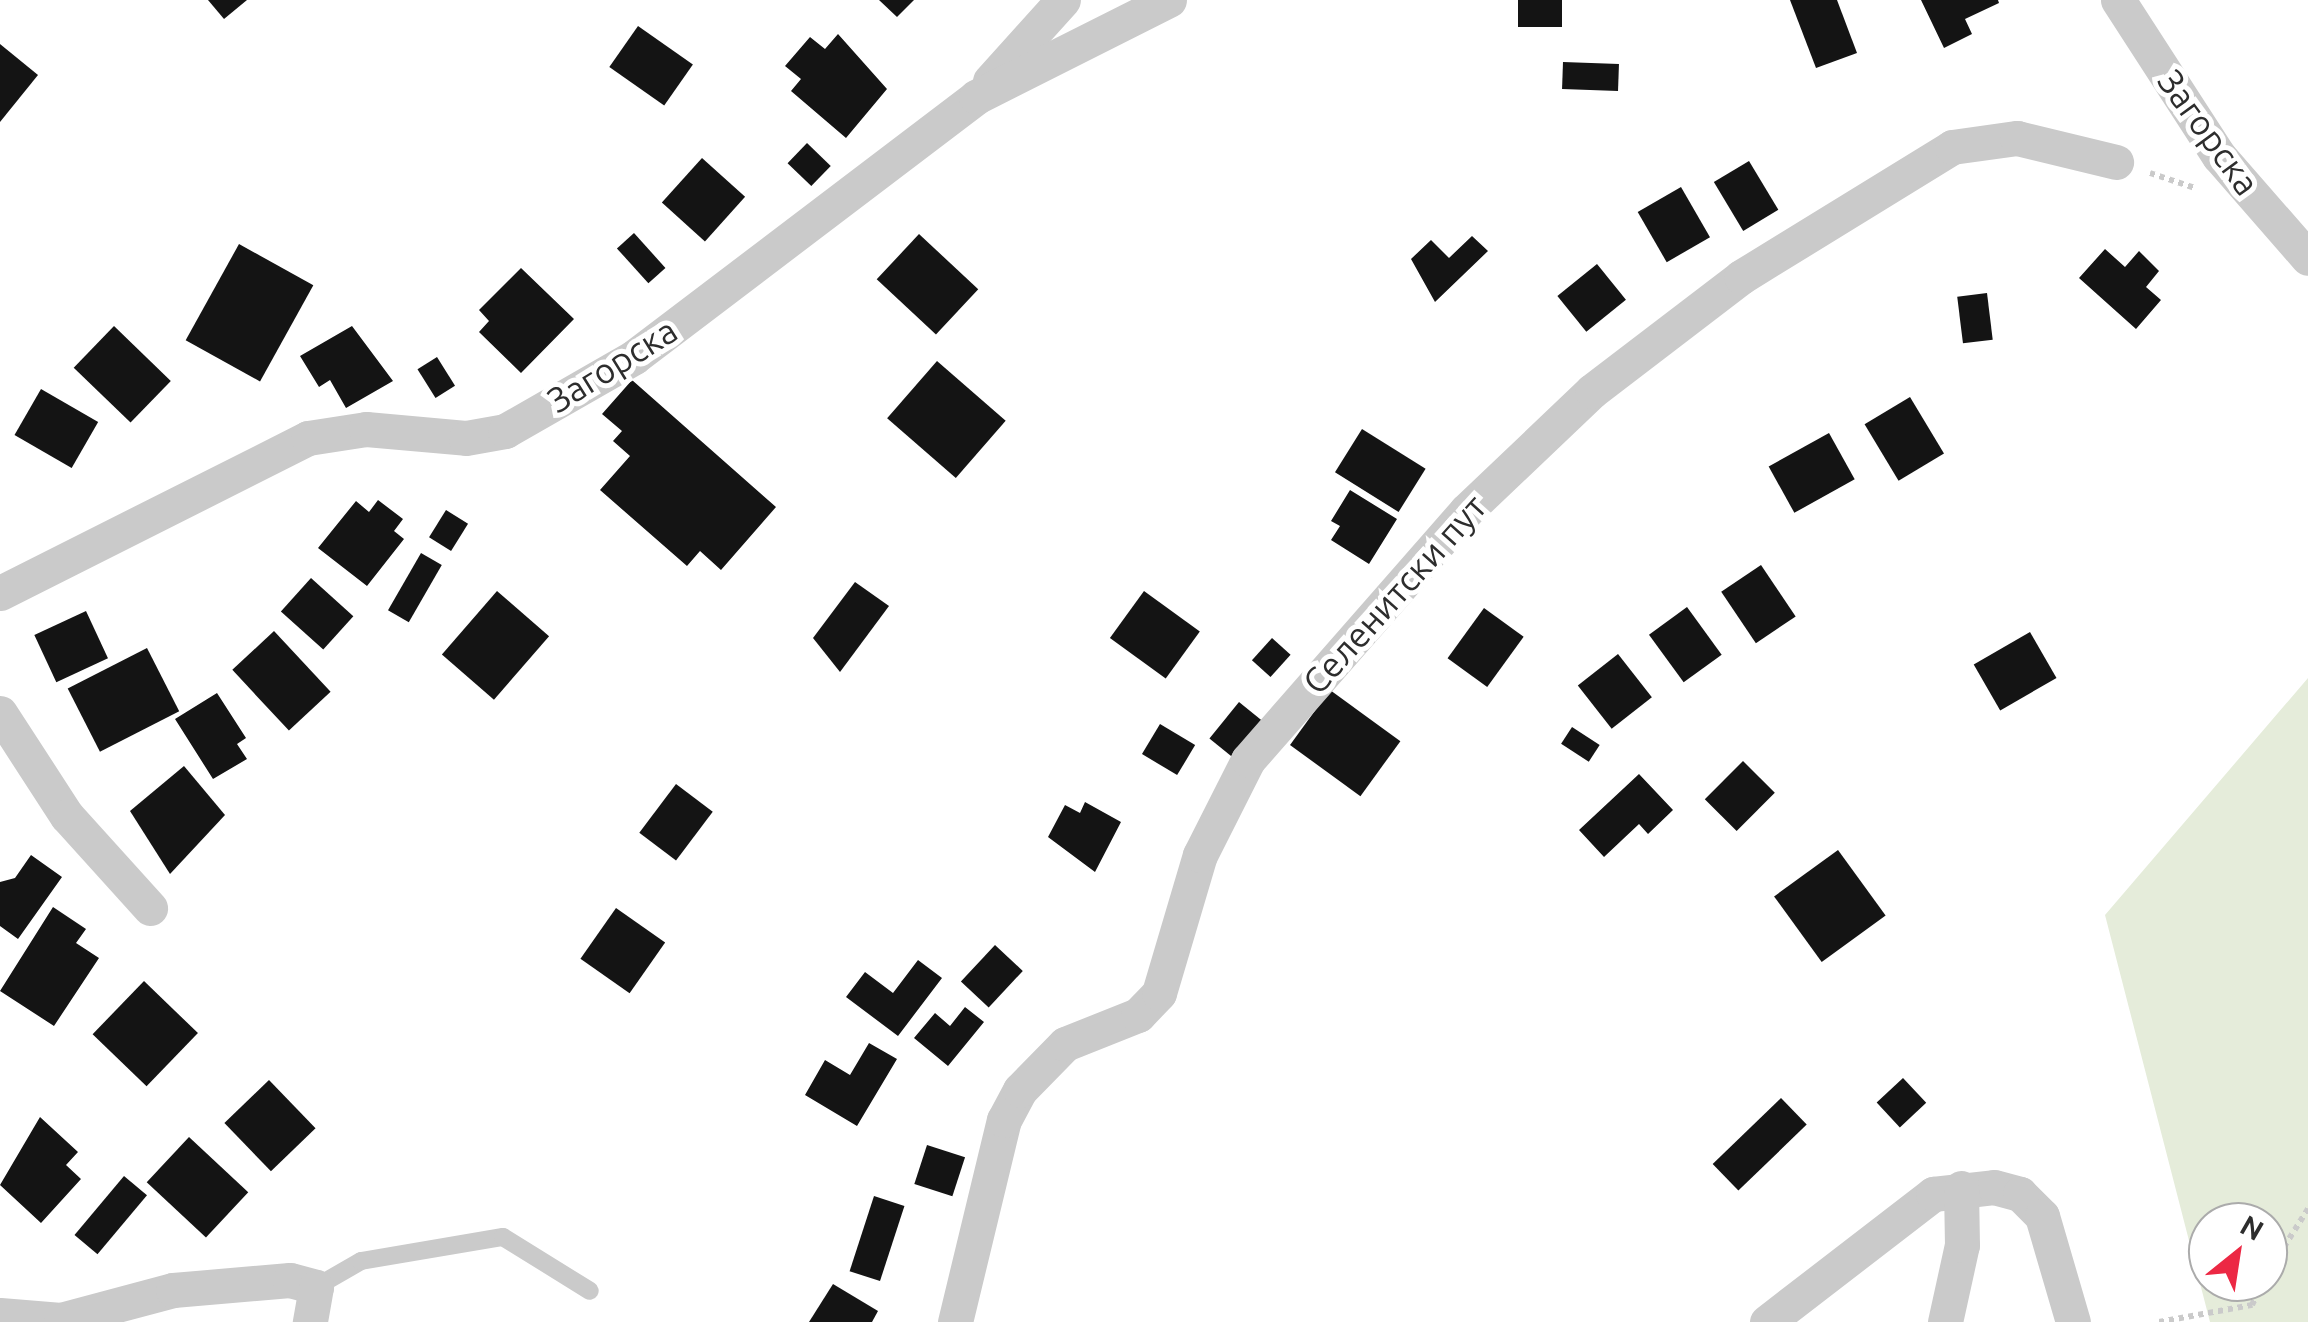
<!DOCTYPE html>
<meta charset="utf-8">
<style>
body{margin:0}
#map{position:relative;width:2308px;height:1322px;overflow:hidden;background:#fff;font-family:Ubuntu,sans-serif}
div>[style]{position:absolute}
.green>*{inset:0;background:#e5ecda}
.building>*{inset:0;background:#141414;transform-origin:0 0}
.path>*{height:6px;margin-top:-3px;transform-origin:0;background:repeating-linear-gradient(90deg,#cacaca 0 5px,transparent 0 10px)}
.lane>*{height:18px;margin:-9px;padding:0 9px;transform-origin:9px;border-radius:9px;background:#cacaca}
.street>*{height:35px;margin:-17.5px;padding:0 17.5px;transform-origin:17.5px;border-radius:17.5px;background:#cacaca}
span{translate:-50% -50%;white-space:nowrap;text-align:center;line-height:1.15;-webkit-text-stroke:10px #fff;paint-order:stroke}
.street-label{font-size:35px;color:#2d2d2d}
.north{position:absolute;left:2188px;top:1202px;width:100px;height:100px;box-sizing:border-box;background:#fff;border:2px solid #ababab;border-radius:50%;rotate:30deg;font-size:28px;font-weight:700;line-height:40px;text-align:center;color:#2d2d2d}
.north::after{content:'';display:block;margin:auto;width:35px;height:45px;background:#ec2844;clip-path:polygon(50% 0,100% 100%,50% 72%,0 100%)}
</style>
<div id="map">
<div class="green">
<div style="clip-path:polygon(evenodd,2308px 678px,2308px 1322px,2210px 1322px,2105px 915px,2308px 678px,2208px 1222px,2268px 1222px,2268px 1282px,2208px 1282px,2208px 1222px)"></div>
</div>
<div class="building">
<div style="clip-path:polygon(208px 0,247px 0,224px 19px)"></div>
<div style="clip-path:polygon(879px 0,914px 0,897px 17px)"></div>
<div style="left:1518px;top:0;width:44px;height:27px"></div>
<div style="clip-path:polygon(1790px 0,1837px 0,1857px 53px,1816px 68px)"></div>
<div style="clip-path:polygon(1921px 0,1998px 0,1999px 3px,1965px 19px,1972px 34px,1944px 48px)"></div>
<div style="left:638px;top:26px;width:67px;height:50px;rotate:35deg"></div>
<div style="clip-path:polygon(838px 34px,887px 89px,846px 138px,791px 91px,801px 79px,785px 66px,810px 37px,825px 49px)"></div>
<div style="clip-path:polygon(0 44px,38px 75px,0 122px)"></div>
<div style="left:1563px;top:62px;width:56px;height:27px;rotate:2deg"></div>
<div style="left:807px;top:143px;width:33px;height:28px;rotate:44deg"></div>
<div style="left:702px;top:158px;width:58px;height:60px;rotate:42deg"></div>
<div style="left:1749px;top:161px;width:57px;height:41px;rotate:59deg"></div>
<div style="left:1681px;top:187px;width:58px;height:50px;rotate:60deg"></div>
<div style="left:634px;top:233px;width:47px;height:23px;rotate:48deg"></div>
<div style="left:919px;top:234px;width:81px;height:62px;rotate:43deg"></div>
<div style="clip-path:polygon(1472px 236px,1488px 251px,1435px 302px,1411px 259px,1431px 240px,1449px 258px)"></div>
<div style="left:239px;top:244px;width:85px;height:110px;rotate:29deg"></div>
<div style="clip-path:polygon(2105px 249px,2125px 267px,2139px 251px,2159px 271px,2146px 287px,2161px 300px,2136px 329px,2079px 278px)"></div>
<div style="left:1597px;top:264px;width:46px;height:51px;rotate:51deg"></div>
<div style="clip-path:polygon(521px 268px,574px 319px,521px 373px,479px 332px,489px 321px,479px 310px)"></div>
<div style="left:1987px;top:293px;width:47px;height:30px;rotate:83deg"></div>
<div style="left:114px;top:326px;width:79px;height:58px;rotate:44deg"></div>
<div style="clip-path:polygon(352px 326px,393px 381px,346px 408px,330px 380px,319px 387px,300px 356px)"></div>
<div style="left:437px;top:357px;width:34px;height:23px;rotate:58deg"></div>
<div style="left:937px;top:361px;width:91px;height:76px;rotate:41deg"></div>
<div style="clip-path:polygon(632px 380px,776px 507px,721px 570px,700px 551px,687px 566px,600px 490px,630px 456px,613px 441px,622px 431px,602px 414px)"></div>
<div style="left:41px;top:389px;width:66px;height:53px;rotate:30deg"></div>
<div style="left:1910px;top:397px;width:66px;height:53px;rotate:59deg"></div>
<div style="left:1362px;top:429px;width:75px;height:51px;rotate:32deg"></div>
<div style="left:1829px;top:433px;width:53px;height:69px;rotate:61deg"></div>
<div style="clip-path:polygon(1350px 490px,1397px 519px,1369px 564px,1331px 540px,1340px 526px,1331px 521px)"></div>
<div style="clip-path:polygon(378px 500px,403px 519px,394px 531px,404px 539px,367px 586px,318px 548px,356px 501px,369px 512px)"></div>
<div style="left:446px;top:510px;width:26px;height:32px;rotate:32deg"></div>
<div style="left:421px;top:553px;width:24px;height:66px;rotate:30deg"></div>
<div style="left:1761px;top:565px;width:62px;height:48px;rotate:56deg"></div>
<div style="left:311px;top:578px;width:57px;height:45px;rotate:42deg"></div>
<div style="clip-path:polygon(855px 582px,889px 606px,840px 672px,813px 638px)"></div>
<div style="left:497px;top:591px;width:69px;height:84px;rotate:41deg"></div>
<div style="left:1144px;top:591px;width:69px;height:58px;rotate:36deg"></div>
<div style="left:1687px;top:607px;width:59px;height:47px;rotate:54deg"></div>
<div style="left:1484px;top:608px;width:49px;height:62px;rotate:36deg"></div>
<div style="left:86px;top:611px;width:52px;height:57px;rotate:65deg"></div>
<div style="left:274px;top:631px;width:83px;height:57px;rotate:47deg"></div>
<div style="left:2030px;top:632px;width:53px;height:65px;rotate:60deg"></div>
<div style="left:1272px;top:638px;width:25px;height:30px;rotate:42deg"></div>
<div style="left:147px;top:648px;width:71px;height:89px;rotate:63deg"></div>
<div style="left:1618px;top:654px;width:55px;height:51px;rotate:52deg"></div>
<div style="left:1330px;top:690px;width:87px;height:68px;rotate:36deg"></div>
<div style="clip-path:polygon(217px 693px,246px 738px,237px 744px,247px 759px,213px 779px,175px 719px)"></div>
<div style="left:1239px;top:702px;width:33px;height:47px;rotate:39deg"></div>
<div style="left:1160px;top:724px;width:41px;height:35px;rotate:31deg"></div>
<div style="left:1572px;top:727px;width:33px;height:20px;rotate:33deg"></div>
<div style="left:1743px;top:761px;width:45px;height:54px;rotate:45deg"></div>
<div style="clip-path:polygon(184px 766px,225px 815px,170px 874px,130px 811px)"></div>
<div style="clip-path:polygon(1639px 774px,1673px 810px,1648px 834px,1639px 824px,1604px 857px,1579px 830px)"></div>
<div style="left:676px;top:784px;width:46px;height:61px;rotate:37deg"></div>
<div style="clip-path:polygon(1085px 802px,1121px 822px,1095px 872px,1048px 837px,1065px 805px,1080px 813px)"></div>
<div style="left:1838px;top:850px;width:81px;height:79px;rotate:54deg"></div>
<div style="clip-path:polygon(31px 855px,62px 877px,18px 939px,0 926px,0 882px,15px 878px)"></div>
<div style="clip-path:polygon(53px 907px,86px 929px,76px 943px,99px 958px,54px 1026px,0 991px)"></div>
<div style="left:616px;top:908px;width:60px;height:62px;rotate:35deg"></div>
<div style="left:995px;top:945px;width:38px;height:50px;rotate:43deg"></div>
<div style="clip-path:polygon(918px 960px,942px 978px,898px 1036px,846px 997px,865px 972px,893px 993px)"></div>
<div style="left:144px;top:981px;width:75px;height:74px;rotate:44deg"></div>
<div style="clip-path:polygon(965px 1007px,984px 1022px,948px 1066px,914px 1038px,935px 1013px,950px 1026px)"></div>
<div style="clip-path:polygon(869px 1043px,897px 1059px,857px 1126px,805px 1095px,825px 1060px,850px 1075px)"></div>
<div style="left:1903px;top:1078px;width:34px;height:36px;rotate:47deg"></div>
<div style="left:269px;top:1080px;width:67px;height:62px;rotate:46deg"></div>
<div style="left:1781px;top:1098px;width:37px;height:95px;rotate:46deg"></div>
<div style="clip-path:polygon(40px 1117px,78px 1152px,66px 1165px,81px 1179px,41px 1223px,0 1185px)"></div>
<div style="left:189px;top:1137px;width:81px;height:62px;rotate:43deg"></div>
<div style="left:927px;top:1145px;width:40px;height:41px;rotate:18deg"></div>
<div style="left:124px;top:1176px;width:30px;height:77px;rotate:40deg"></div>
<div style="left:874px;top:1196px;width:32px;height:79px;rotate:18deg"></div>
<div style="clip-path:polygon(833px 1284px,878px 1311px,872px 1322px,809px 1322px)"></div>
</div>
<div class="path">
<div style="left:2150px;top:173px;width:47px;rotate:18.4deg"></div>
<div style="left:2268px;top:1272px;width:75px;rotate:-57.6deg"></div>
<div style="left:2159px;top:1322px;width:95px;rotate:-10.4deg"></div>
<div style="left:2252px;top:1305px;width:25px;rotate:-64deg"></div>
</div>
<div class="lane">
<div style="left:316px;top:1287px;width:52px;rotate:-30deg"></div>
<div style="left:361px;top:1261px;width:144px;rotate:-9.6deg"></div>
<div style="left:503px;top:1237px;width:102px;rotate:31.8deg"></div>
</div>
<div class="street">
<div style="left:2118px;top:0;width:186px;rotate:57.1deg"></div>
<div style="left:2219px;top:156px;width:135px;rotate:48.9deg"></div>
<div style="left:990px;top:81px;width:109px;rotate:-48deg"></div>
<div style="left:0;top:593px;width:345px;rotate:-26.7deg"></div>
<div style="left:308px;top:438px;width:59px;rotate:-8.8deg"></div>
<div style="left:366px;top:429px;width:100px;rotate:5.1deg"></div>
<div style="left:466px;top:438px;width:40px;rotate:-10deg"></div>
<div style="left:505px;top:431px;width:149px;rotate:-29.8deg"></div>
<div style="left:634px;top:357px;width:430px;rotate:-37.2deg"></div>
<div style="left:976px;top:97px;width:216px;rotate:-26.7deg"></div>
<div style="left:0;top:713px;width:123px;rotate:57deg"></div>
<div style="left:67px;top:816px;width:124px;rotate:47.9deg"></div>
<div style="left:0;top:1315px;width:61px;rotate:4.7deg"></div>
<div style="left:61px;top:1320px;width:116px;rotate:-15deg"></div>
<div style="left:173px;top:1290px;width:117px;rotate:-4.9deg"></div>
<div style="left:290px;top:1280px;width:27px;rotate:15deg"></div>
<div style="left:316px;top:1287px;width:36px;rotate:100deg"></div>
<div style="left:955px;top:1322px;width:208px;rotate:-76.4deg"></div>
<div style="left:1004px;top:1120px;width:34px;rotate:-62deg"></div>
<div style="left:1020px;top:1090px;width:64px;rotate:-45.6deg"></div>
<div style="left:1065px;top:1044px;width:79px;rotate:-21.7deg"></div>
<div style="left:1138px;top:1015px;width:30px;rotate:-46deg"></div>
<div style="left:1159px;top:993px;width:144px;rotate:-73.5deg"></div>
<div style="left:1200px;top:855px;width:106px;rotate:-63.2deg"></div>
<div style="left:1248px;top:760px;width:331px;rotate:-48.8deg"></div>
<div style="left:1466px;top:511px;width:174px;rotate:-43.6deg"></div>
<div style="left:1592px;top:391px;width:188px;rotate:-37.4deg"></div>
<div style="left:1741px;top:277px;width:248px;rotate:-31.6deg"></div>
<div style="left:1952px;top:147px;width:66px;rotate:-7.9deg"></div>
<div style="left:2017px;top:138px;width:102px;rotate:13.6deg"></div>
<div style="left:1767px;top:1322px;width:210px;rotate:-37.6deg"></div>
<div style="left:1933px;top:1194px;width:61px;rotate:-6.5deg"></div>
<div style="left:1994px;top:1187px;width:27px;rotate:15deg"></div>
<div style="left:2020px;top:1194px;width:31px;rotate:45deg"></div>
<div style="left:2042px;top:1216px;width:110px;rotate:73.7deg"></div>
<div style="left:1945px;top:1322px;width:79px;rotate:-77.6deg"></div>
<div style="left:1962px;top:1245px;width:57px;rotate:-91deg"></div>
</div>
<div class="street-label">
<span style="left:2209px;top:132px;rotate:54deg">Загорска</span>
<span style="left:612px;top:365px;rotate:-32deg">Загорска</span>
<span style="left:1394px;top:594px;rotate:-48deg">Селенитски пут</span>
</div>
<div class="north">N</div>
</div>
